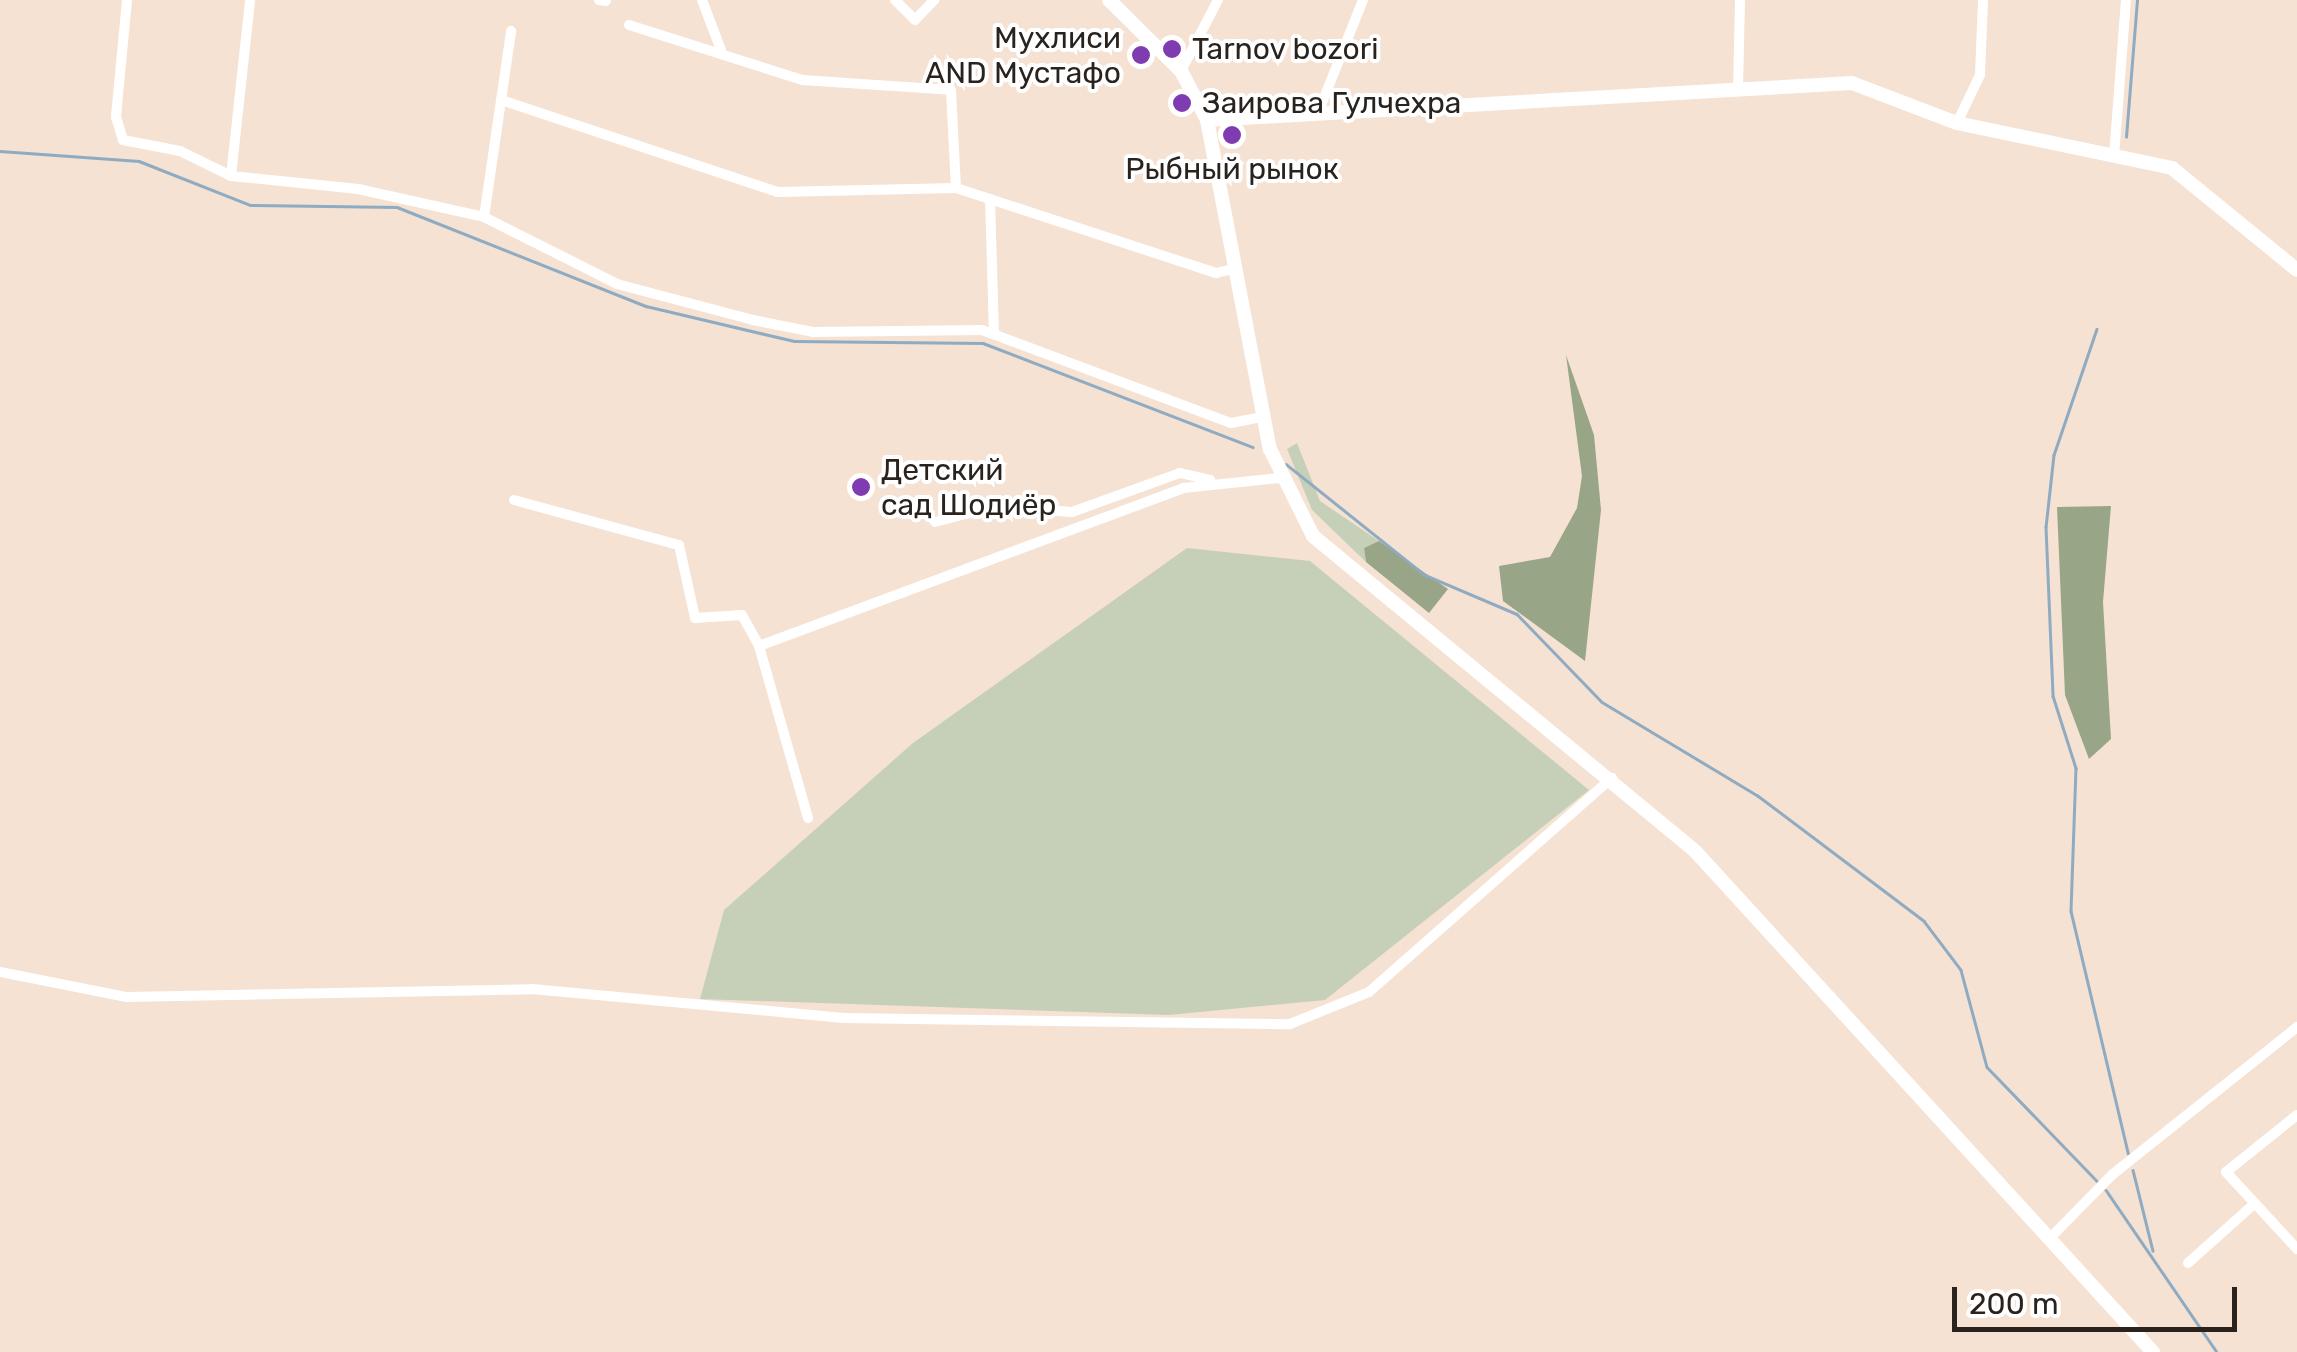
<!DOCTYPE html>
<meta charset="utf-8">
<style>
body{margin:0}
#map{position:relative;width:2297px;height:1352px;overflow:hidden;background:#f5e2d3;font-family:Rubik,sans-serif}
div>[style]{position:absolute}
.green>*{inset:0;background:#c6d0b8}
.forest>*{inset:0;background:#98a587}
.stream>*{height:2.5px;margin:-1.25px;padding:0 1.25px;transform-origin:1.25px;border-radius:1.25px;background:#8fabc2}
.street>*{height:10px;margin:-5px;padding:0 5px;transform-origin:5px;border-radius:5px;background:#fff}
.secondary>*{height:14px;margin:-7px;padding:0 7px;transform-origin:7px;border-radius:7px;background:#fff}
.dots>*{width:28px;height:28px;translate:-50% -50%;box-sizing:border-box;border:5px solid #fff;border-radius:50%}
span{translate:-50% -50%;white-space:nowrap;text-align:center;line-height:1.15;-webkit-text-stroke:8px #fff;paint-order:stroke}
.poi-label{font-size:30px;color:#2a231d}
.right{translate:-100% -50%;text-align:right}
.left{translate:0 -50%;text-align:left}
.scale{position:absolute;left:1952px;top:1287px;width:285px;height:45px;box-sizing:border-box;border:5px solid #2a231d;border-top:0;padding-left:12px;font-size:30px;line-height:35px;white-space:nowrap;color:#2a231d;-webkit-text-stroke:8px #fff;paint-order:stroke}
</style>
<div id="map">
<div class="green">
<div style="clip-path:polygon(1297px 443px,1320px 501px,1379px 541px,1364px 548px,1366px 562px,1312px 510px,1287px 449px)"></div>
<div style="clip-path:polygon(1187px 548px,1310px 561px,1589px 790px,1325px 1000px,1169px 1015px,700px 999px,724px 910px,913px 743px)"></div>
</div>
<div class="forest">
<div style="clip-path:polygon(1566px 355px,1594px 435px,1601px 510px,1585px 661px,1503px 601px,1499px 566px,1550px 557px,1577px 508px,1582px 476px)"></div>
<div style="clip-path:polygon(2111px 506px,2103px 602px,2111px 739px,2089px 759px,2065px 695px,2057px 507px)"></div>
<div style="clip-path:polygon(1379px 541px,1448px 589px,1429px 613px,1366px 562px,1364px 548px)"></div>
</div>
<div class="stream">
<div style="left:2126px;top:137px;width:137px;rotate:-85.4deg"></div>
<div style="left:0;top:151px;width:139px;rotate:4.1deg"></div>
<div style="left:139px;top:161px;width:119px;rotate:21.6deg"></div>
<div style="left:250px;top:205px;width:147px;rotate:0.8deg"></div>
<div style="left:397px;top:207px;width:268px;rotate:21.7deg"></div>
<div style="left:646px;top:306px;width:152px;rotate:13.3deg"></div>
<div style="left:794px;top:341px;width:189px;rotate:0.6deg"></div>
<div style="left:983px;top:343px;width:289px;rotate:21.1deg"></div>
<div style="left:2097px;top:329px;width:133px;rotate:108.8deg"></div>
<div style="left:2054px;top:455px;width:72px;rotate:96.3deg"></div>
<div style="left:2046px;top:527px;width:169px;rotate:87.6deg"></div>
<div style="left:2053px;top:696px;width:76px;rotate:72.3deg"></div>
<div style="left:2076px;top:768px;width:143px;rotate:92deg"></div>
<div style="left:2071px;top:911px;width:249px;rotate:76.7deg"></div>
<div style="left:1286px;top:464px;width:178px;rotate:38.6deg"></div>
<div style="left:1425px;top:575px;width:100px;rotate:23deg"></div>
<div style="left:1517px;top:614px;width:122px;rotate:46deg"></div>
<div style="left:1602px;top:702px;width:181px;rotate:31deg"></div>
<div style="left:1757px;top:795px;width:209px;rotate:37deg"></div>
<div style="left:1924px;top:921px;width:61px;rotate:52.9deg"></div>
<div style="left:1961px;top:970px;width:100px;rotate:75deg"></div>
<div style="left:1987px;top:1067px;width:158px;rotate:46deg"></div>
<div style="left:2133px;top:1170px;width:83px;rotate:76.1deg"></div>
<div style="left:2106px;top:1190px;width:196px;rotate:55.6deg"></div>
</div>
<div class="street">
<div style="left:127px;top:0;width:118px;rotate:95.4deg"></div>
<div style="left:116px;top:117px;width:24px;rotate:73deg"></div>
<div style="left:123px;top:140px;width:58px;rotate:10.9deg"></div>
<div style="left:180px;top:151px;width:57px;rotate:26.1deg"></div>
<div style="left:231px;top:176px;width:128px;rotate:5.8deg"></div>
<div style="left:358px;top:189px;width:129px;rotate:12.5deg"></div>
<div style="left:484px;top:217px;width:149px;rotate:26.7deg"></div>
<div style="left:617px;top:284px;width:141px;rotate:14.8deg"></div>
<div style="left:753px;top:320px;width:61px;rotate:11.3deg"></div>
<div style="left:813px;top:332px;width:169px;rotate:-0.7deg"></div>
<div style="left:982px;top:330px;width:266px;rotate:20.5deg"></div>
<div style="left:1231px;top:423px;width:32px;rotate:-11deg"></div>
<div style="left:599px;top:0;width:7px;rotate:8deg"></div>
<div style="left:702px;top:0;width:53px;rotate:69.2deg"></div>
<div style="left:895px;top:0;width:28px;rotate:45deg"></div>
<div style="left:915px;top:20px;width:28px;rotate:-46deg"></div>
<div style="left:629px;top:25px;width:182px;rotate:17.6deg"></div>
<div style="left:802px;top:80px;width:149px;rotate:3.8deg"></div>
<div style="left:951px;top:90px;width:98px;rotate:87.1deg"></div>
<div style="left:1181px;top:71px;width:80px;rotate:-62.5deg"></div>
<div style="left:1738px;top:89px;width:89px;rotate:-88.7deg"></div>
<div style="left:501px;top:100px;width:291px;rotate:18.4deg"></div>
<div style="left:777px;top:192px;width:179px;rotate:-1.3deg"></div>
<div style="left:956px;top:188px;width:274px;rotate:18.1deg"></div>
<div style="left:1216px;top:273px;width:18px;rotate:-13deg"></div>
<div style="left:1318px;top:113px;width:122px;rotate:-68.3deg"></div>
<div style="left:1957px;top:123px;width:53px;rotate:-64.4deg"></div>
<div style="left:1980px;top:75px;width:75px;rotate:-87.7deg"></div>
<div style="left:2114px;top:156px;width:156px;rotate:-85.6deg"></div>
<div style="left:231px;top:176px;width:177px;rotate:-83.8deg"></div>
<div style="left:990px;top:199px;width:135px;rotate:88.3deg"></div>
<div style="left:484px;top:217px;width:188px;rotate:-81.7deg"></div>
<div style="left:514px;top:500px;width:171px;rotate:15.3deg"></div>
<div style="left:679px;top:545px;width:75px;rotate:77.6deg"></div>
<div style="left:695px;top:618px;width:47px;rotate:-3.7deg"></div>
<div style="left:742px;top:615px;width:35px;rotate:61deg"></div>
<div style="left:759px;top:646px;width:179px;rotate:74.1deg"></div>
<div style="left:935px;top:522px;width:62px;rotate:-14.9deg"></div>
<div style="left:995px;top:506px;width:77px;rotate:4.5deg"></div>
<div style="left:1072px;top:512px;width:115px;rotate:-19.9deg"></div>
<div style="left:1180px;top:473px;width:31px;rotate:13deg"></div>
<div style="left:759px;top:646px;width:452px;rotate:-20.4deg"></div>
<div style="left:1183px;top:488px;width:97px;rotate:-5.9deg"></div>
<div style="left:0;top:972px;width:128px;rotate:11.2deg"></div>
<div style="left:126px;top:997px;width:406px;rotate:-1.1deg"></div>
<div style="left:532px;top:989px;width:313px;rotate:5.3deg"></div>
<div style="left:844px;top:1018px;width:446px;rotate:0.8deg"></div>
<div style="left:1290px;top:1024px;width:85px;rotate:-22.1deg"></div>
<div style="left:1369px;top:992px;width:324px;rotate:-41.4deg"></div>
<div style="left:2297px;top:1115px;width:91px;rotate:141.2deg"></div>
<div style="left:2226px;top:1172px;width:105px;rotate:47.3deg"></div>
<div style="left:2054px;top:1234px;width:84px;rotate:-45.5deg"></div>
<div style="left:2113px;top:1174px;width:236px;rotate:-38.6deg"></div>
<div style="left:2188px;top:1263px;width:89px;rotate:-41.8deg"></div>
</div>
<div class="secondary">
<div style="left:1109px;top:0;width:101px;rotate:44.6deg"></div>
<div style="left:1181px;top:71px;width:55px;rotate:62deg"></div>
<div style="left:1207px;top:120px;width:335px;rotate:79.2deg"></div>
<div style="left:1270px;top:449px;width:97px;rotate:63.7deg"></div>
<div style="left:1313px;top:536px;width:495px;rotate:39.5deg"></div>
<div style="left:1695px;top:851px;width:679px;rotate:47.57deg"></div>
<div style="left:1207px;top:120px;width:646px;rotate:-3.28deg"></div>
<div style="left:1852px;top:83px;width:112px;rotate:20.9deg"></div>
<div style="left:1957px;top:123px;width:220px;rotate:11.8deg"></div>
<div style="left:2172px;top:168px;width:161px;rotate:39.2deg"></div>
</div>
<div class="dots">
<div style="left:1172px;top:49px;background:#7e3cb0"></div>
<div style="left:1141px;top:55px;background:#7e3cb0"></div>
<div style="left:1182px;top:103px;background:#7e3cb0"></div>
<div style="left:1232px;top:135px;background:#7e3cb0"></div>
<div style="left:861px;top:487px;background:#7e3cb0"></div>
</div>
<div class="poi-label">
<span class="right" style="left:1121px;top:55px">Мухлиси<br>AND Мустафо</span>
<span class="left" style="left:1192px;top:49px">Tarnov bozori</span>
<span class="left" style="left:1202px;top:103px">Заирова Гулчехра</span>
<span style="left:1232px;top:169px">Рыбный рынок</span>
<span class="left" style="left:881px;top:487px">Детский<br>сад Шодиёр</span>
</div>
<div class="scale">200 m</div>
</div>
